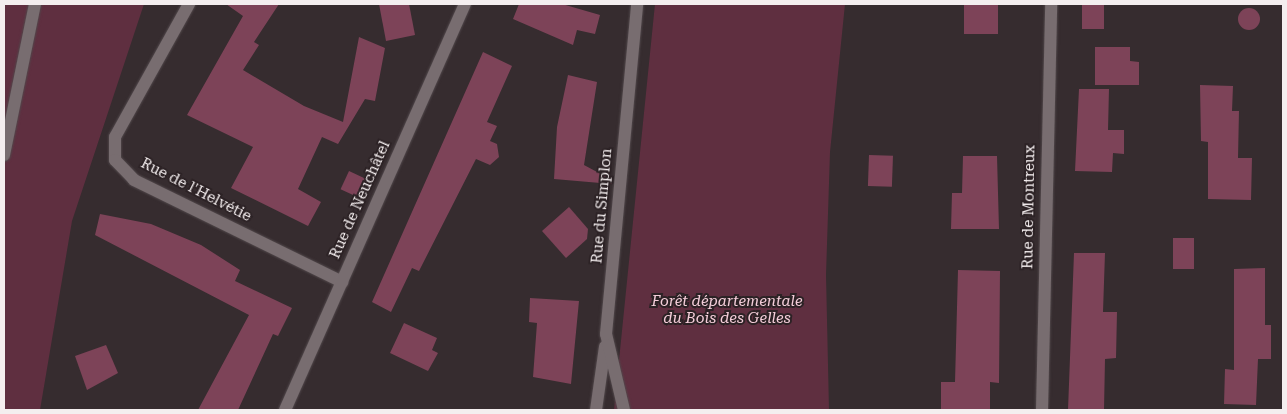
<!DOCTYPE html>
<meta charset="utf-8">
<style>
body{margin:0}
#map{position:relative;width:1287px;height:414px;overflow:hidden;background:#362c2f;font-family:"Roboto Serif",serif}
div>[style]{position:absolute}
.green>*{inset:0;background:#5f2f40}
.building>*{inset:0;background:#7d4358;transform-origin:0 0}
.round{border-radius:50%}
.roads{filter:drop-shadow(0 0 1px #51484b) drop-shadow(0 0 1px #51484b)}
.minor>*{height:12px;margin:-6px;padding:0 6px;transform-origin:6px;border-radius:6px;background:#786d70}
.secondary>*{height:12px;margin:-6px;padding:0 6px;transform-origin:6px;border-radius:6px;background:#786d70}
span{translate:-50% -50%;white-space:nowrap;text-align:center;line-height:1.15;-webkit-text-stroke:4px #2c2225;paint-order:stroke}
.street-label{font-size:15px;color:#f4eeef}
.park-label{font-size:15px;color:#f5ceda;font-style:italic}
.frame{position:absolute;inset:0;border:5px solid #f4eeef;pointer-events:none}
</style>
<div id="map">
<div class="green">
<div style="clip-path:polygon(4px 4px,144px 4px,72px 221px,40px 410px,4px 410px)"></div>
<div style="clip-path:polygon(655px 4px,845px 4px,830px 152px,826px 275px,829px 410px,614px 410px)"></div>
</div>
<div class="building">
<div style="clip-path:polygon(226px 4px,279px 4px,254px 42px,259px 45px,243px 70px,304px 106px,343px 122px,359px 37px,385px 48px,375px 101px,365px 99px,338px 144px,322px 137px,298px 189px,321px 202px,308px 226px,231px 188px,253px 147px,187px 115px,243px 16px)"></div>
<div style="clip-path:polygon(379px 4px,409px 4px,415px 35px,386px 41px)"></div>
<div style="clip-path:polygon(519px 4px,562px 4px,600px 15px,595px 34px,577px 30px,573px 45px,513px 19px)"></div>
<div style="left:964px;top:4px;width:34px;height:30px"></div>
<div style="left:1082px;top:4px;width:22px;height:25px"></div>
<div class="round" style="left:1238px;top:8px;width:22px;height:22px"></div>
<div style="clip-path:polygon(1095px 47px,1130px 47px,1130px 61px,1139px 62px,1139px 85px,1095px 85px)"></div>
<div style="clip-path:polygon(483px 52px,512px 66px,487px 122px,497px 126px,490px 141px,497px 144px,499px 157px,490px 165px,476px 159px,419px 271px,412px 268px,391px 312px,372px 302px)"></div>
<div style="clip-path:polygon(568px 75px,597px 82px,584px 165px,612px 180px,612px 184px,554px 179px,557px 127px)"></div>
<div style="clip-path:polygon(1200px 85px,1233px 86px,1232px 111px,1239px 111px,1238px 158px,1252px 158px,1251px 200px,1208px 199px,1208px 142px,1201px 141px)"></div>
<div style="clip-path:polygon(1079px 89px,1109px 89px,1108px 130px,1124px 130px,1124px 154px,1113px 153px,1112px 172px,1075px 171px)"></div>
<div style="left:869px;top:155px;width:24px;height:31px;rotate:2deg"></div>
<div style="clip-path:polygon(963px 156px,997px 156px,999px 229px,951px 229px,952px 193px,962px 193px)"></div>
<div style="left:349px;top:171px;width:26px;height:20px;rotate:25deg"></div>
<div style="clip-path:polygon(569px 207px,588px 229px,587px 239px,566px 258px,542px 231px)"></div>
<div style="clip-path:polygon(100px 214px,151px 224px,201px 245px,240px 270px,235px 281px,292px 308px,278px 336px,273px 334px,238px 410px,198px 410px,249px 315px,95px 235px)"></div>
<div style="left:1173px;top:238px;width:21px;height:31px"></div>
<div style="clip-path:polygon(1074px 253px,1105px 253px,1103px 312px,1117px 312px,1116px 358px,1105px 359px,1104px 410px,1068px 410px)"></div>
<div style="clip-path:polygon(1265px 268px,1265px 325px,1271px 325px,1271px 359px,1258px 359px,1256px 405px,1224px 404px,1225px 369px,1234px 370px,1234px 269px)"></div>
<div style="clip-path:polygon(958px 270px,1000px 271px,999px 383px,990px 382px,990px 410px,941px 410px,941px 382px,955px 382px)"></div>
<div style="clip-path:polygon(530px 298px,579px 301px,571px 384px,533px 377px,537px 323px,529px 322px)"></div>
<div style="clip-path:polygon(404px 323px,437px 338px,432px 350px,438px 353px,428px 371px,390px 353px)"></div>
<div style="clip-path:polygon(106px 345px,118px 373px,87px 390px,75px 356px)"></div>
</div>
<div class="roads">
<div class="minor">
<div style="left:189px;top:4px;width:152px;rotate:119.1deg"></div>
<div style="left:115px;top:137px;width:23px;rotate:90deg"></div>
<div style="left:115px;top:160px;width:28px;rotate:46deg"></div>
<div style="left:134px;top:180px;width:232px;rotate:26.1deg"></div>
<div style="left:285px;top:410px;width:444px;rotate:-66.1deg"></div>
<div style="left:596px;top:410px;width:64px;rotate:-81.9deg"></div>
<div style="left:624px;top:410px;width:78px;rotate:-103.3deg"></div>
<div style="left:606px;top:334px;width:331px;rotate:-84.6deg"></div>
<div style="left:1042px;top:410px;width:406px;rotate:-88.7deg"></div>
</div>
<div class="secondary">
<div style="left:4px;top:155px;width:154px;rotate:-78.4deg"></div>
</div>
</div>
<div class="street-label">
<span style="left:196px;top:190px;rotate:27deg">Rue de l'Helvétie</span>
<span style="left:360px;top:200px;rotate:-66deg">Rue de Neuchâtel</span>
<span style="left:602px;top:206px;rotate:-85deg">Rue du Simplon</span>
<span style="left:1029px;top:207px;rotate:-89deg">Rue de Montreux</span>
</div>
<div class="park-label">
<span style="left:727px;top:310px">Forêt départementale<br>du Bois des Gelles</span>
</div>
<div class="frame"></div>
</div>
